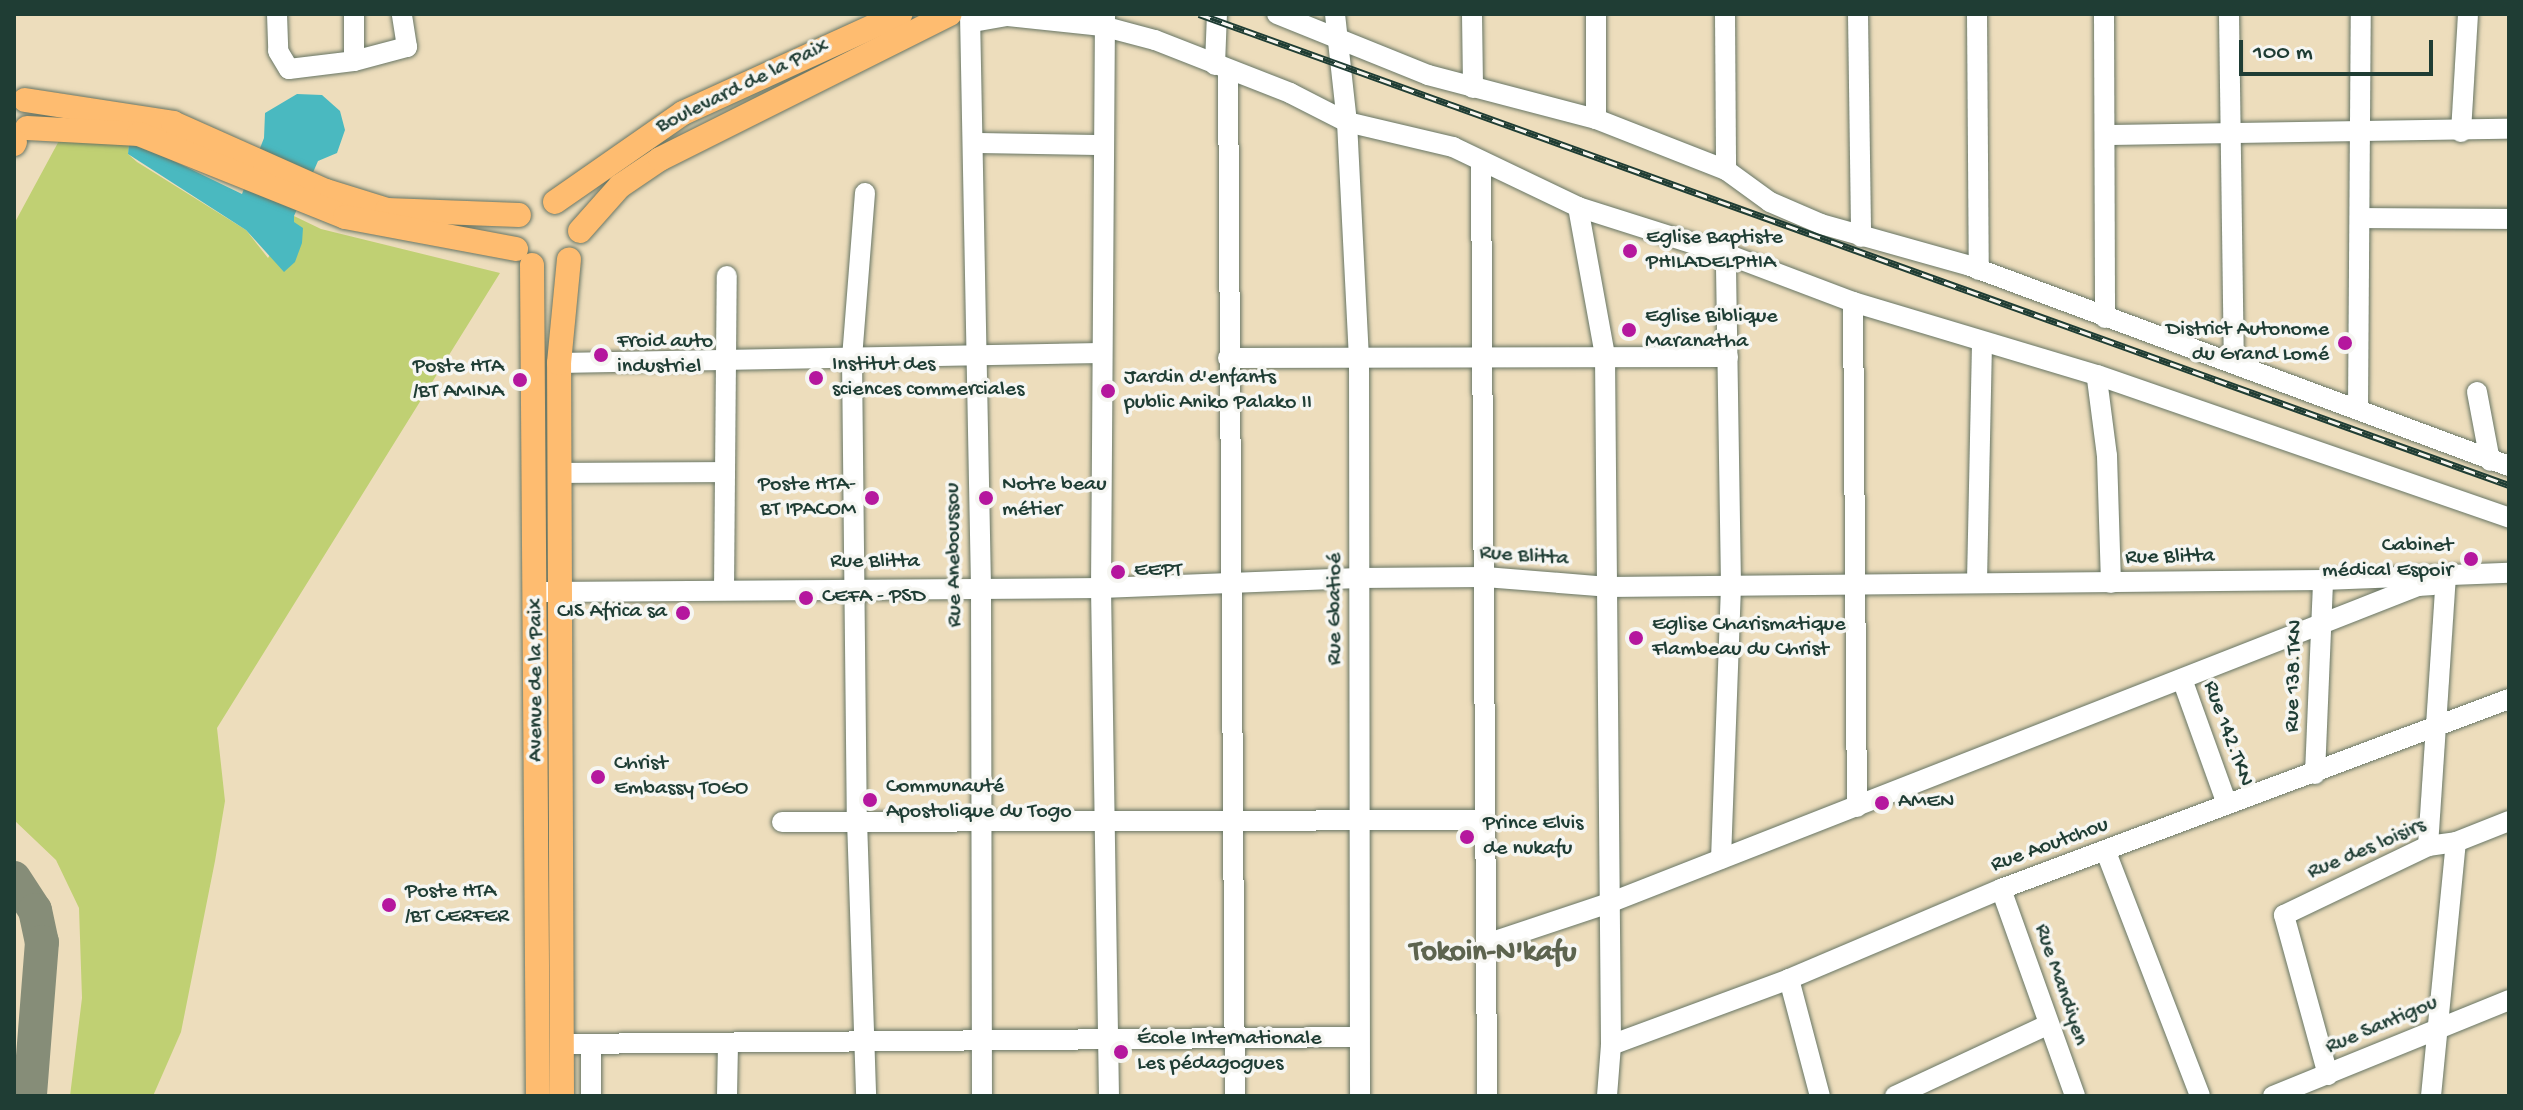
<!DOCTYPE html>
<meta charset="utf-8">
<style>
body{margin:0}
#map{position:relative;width:2523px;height:1110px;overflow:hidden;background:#edddbc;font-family:"Gochi Hand",sans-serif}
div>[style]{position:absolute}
.green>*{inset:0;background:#c0d073}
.water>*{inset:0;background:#4ab9c0}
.taxiway>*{height:34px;margin:-17px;padding:0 17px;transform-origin:17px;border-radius:17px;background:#868d78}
.roads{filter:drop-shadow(0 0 2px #677564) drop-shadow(0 0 2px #677564)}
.minor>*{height:20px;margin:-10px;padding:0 10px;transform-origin:10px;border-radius:10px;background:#fff}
.major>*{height:24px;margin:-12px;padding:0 12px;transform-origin:12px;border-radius:12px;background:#febc70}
.rail>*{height:7px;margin-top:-3.5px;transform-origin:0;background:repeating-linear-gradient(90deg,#f6f6f2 0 12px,#1f3d34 0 24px);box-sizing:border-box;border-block:2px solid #1f3d34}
.dots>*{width:22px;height:22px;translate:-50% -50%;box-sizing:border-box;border:4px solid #f6f6f2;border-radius:50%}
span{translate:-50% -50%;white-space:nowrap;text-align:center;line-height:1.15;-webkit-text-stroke:7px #f6f6f2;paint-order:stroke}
.street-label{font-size:22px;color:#1f3d34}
.poi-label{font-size:22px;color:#1f3d34}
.left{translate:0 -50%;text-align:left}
.right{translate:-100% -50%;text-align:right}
.district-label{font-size:30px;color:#5d644f;font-weight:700}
.frame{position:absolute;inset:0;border:16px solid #1f3d34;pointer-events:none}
.scale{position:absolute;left:2239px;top:40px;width:194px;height:36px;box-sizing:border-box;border:4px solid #1f3d34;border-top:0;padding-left:10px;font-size:24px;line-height:28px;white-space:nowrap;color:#1f3d34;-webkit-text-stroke:6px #f6f6f2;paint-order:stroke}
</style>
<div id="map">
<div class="green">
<div style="clip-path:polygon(61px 137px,129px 143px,128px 154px,137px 162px,246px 230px,268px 258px,294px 216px,321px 229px,500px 273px,217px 728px,225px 801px,215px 861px,181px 1032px,153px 1096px,70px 1096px,82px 998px,79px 908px,56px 860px,14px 820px,14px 224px)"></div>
</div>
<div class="water">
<div style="clip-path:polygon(297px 94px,322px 95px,340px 111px,345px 130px,337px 153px,318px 161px,294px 216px,294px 222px,303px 228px,302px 243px,295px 262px,284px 272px,246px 230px,128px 154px,129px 143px,149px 149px,242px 194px,264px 138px,265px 113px)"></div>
</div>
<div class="taxiway">
<div style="left:14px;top:878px;width:38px;rotate:57deg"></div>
<div style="left:35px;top:910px;width:33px;rotate:78deg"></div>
<div style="left:42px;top:942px;width:154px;rotate:94.5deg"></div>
</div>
<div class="roads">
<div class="minor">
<div style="left:277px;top:14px;width:37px;rotate:88deg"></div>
<div style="left:278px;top:51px;width:21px;rotate:59deg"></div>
<div style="left:289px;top:69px;width:65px;rotate:-7deg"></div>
<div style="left:354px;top:61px;width:55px;rotate:-14.8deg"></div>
<div style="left:407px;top:47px;width:33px;rotate:-99deg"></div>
<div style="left:354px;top:14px;width:47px;rotate:90deg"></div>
<div style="left:970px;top:14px;width:572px;rotate:88.9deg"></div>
<div style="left:981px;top:586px;width:510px;rotate:89.89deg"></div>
<div style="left:1277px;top:14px;width:163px;rotate:22deg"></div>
<div style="left:1428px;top:75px;width:174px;rotate:14.7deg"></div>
<div style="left:1596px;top:119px;width:140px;rotate:21.4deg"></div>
<div style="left:1726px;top:170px;width:54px;rotate:36deg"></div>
<div style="left:1770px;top:202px;width:56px;rotate:23.3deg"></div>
<div style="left:1821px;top:224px;width:155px;rotate:15.7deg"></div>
<div style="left:1970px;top:266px;width:575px;rotate:20.36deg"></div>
<div style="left:1335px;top:14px;width:109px;rotate:83.7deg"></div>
<div style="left:1347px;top:122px;width:235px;rotate:87.1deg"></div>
<div style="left:1359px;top:357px;width:739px;rotate:89.92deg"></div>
<div style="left:1472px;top:14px;width:74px;rotate:89.2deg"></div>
<div style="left:1596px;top:14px;width:105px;rotate:90deg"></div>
<div style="left:1725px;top:14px;width:156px;rotate:89.6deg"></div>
<div style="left:1858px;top:14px;width:223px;rotate:89.2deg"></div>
<div style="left:1977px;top:14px;width:256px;rotate:89.6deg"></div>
<div style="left:2104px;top:14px;width:304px;rotate:89.8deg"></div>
<div style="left:2229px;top:14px;width:346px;rotate:89.2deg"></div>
<div style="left:1105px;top:16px;width:572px;rotate:90.4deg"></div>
<div style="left:1101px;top:588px;width:508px;rotate:89.1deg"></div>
<div style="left:973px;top:22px;width:36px;rotate:-10deg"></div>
<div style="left:1008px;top:16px;width:95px;rotate:6.1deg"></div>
<div style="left:1102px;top:26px;width:55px;rotate:14.8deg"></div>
<div style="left:1155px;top:40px;width:145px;rotate:21.4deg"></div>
<div style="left:1290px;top:93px;width:64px;rotate:27deg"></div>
<div style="left:1347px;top:122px;width:109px;rotate:13.3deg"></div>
<div style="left:1453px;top:147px;width:139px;rotate:25.6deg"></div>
<div style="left:1578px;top:207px;width:155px;rotate:17.6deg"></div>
<div style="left:1726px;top:254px;width:136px;rotate:20.7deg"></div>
<div style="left:1853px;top:302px;width:255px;rotate:16.7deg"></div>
<div style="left:2097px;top:375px;width:436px;rotate:19.1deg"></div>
<div style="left:1215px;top:65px;width:51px;rotate:-87.8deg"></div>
<div style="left:1228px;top:70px;width:1026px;rotate:89.61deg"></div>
<div style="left:2461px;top:132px;width:118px;rotate:-86.6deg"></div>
<div style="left:2105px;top:135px;width:404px;rotate:-0.9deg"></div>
<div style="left:974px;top:143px;width:127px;rotate:0.9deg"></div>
<div style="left:1481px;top:161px;width:935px;rotate:89.63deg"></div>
<div style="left:865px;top:193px;width:166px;rotate:94.5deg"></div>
<div style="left:852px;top:358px;width:462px;rotate:89.4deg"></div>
<div style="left:857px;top:820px;width:276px;rotate:88.1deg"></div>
<div style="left:1578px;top:207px;width:151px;rotate:79.7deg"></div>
<div style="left:1605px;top:356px;width:689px;rotate:89.5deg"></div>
<div style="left:1611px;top:1045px;width:51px;rotate:94.5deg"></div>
<div style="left:2363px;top:218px;width:146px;rotate:0.4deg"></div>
<div style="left:1853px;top:302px;width:505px;rotate:89.55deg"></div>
<div style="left:1228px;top:358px;width:500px;rotate:-0.11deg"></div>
<div style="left:559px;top:363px;width:542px;rotate:-1.06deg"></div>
<div style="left:2097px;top:379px;width:78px;rotate:82.6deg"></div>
<div style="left:2107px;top:456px;width:127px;rotate:88.2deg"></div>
<div style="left:2477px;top:392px;width:70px;rotate:79.3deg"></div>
<div style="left:2358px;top:409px;width:395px;rotate:-89.6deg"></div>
<div style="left:559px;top:473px;width:166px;rotate:-0.3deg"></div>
<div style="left:1977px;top:582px;width:239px;rotate:-88.8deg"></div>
<div style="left:724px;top:589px;width:313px;rotate:-89.5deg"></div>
<div style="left:546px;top:592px;width:555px;rotate:-0.41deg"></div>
<div style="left:1101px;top:588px;width:258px;rotate:-2.2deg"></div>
<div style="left:1359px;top:578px;width:126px;rotate:-0.5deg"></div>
<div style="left:1485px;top:577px;width:123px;rotate:4.6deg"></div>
<div style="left:1608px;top:587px;width:715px;rotate:-0.56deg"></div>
<div style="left:2323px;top:580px;width:186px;rotate:-2.2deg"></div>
<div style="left:2182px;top:679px;width:133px;rotate:70.2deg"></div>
<div style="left:2315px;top:774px;width:194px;rotate:-87.6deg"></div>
<div style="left:782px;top:822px;width:702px;rotate:-0.16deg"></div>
<div style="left:2428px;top:846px;width:270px;rotate:-86.2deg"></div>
<div style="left:2106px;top:852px;width:261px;rotate:68.9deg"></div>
<div style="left:1721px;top:859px;width:274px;rotate:-87.9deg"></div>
<div style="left:1731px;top:585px;width:331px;rotate:-90.9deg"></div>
<div style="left:2001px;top:889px;width:220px;rotate:70.3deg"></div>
<div style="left:1486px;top:944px;width:130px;rotate:-18.4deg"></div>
<div style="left:1609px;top:903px;width:869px;rotate:-21.4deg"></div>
<div style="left:2418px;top:586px;width:15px;rotate:-4deg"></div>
<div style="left:1789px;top:979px;width:121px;rotate:75.2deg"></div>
<div style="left:563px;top:1044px;width:796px;rotate:-0.5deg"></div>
<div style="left:1611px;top:1045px;width:190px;rotate:-20.3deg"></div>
<div style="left:1789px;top:979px;width:230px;rotate:-23deg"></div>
<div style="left:2001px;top:889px;width:542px;rotate:-20.51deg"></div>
<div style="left:591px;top:1046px;width:50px;rotate:90deg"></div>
<div style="left:2328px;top:1075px;width:166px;rotate:-105.4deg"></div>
<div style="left:2284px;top:915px;width:160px;rotate:-25.6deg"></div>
<div style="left:2428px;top:846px;width:28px;rotate:-8deg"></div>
<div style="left:2456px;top:842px;width:57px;rotate:-21.6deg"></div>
<div style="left:727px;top:1096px;width:52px;rotate:-88.9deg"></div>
<div style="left:1895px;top:1096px;width:168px;rotate:-25deg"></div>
<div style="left:2273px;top:1096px;width:255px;rotate:-22.1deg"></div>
<div style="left:2431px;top:1096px;width:255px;rotate:-84.4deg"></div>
</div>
<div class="major">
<div style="left:25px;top:100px;width:150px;rotate:8.8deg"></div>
<div style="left:173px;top:123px;width:167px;rotate:24deg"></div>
<div style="left:326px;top:191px;width:64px;rotate:17.3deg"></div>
<div style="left:387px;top:210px;width:132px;rotate:2.2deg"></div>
<div style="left:27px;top:128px;width:112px;rotate:3.1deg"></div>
<div style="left:139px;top:134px;width:222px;rotate:21.9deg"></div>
<div style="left:345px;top:217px;width:174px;rotate:10.6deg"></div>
<div style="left:14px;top:144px;width:2px;rotate:-63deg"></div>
<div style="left:555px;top:202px;width:156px;rotate:-34.8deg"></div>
<div style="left:683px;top:113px;width:239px;rotate:-24.5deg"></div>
<div style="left:580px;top:231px;width:60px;rotate:-48.4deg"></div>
<div style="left:620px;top:186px;width:48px;rotate:-34deg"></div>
<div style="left:660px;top:159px;width:324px;rotate:-26.6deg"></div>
<div style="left:532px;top:265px;width:831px;rotate:89.59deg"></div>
<div style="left:562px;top:1096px;width:733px;rotate:-90.23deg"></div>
<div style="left:559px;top:363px;width:104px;rotate:-84.5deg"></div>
</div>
</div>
<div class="rail">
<div style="left:1199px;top:14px;width:1392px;rotate:19.78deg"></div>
</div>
<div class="dots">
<div style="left:1630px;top:251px;background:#b5179e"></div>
<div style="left:1629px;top:330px;background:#b5179e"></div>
<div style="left:2345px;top:343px;background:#b5179e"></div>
<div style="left:601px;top:355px;background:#b5179e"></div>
<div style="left:816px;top:378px;background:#b5179e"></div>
<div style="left:520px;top:380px;background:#b5179e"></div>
<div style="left:1108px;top:391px;background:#b5179e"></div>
<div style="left:872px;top:498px;background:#b5179e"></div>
<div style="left:986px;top:498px;background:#b5179e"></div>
<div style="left:2471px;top:559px;background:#b5179e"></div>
<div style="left:1118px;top:572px;background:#b5179e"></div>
<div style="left:806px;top:598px;background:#b5179e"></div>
<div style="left:683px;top:613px;background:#b5179e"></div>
<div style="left:1636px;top:638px;background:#b5179e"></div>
<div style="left:598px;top:777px;background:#b5179e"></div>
<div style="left:870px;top:800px;background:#b5179e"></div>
<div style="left:1882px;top:803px;background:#b5179e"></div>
<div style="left:1467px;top:837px;background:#b5179e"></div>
<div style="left:389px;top:905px;background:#b5179e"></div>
<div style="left:1121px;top:1052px;background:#b5179e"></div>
</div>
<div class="street-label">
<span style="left:743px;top:87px;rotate:-26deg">Boulevard de la Paix</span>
<span style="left:955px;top:555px;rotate:-91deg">Rue Aneboussou</span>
<span style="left:1524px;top:557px;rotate:4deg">Rue Blitta</span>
<span style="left:2170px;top:558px;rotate:-1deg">Rue Blitta</span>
<span style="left:875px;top:563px">Rue Blitta</span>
<span style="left:1336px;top:609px;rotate:-90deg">Rue Gbatioé</span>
<span style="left:2295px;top:676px;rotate:-88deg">Rue 138.TKN</span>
<span style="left:537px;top:680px;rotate:-90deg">Avenue de la Paix</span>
<span style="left:2227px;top:734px;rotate:70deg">Rue 142.TKN</span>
<span style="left:2050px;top:846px;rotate:-20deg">Rue Aoutchou</span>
<span style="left:2367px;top:850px;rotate:-23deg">Rue des loisirs</span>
<span style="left:2060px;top:985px;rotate:71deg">Rue Mandiyen</span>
<span style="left:2382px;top:1026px;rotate:-23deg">Rue Santigou</span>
</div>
<div class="poi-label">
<span class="left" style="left:1646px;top:251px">Eglise Baptiste<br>PHILADELPHIA</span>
<span class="left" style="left:1645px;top:330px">Eglise Biblique<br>Maranatha</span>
<span class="right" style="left:2329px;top:343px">District Autonome<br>du Grand Lomé</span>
<span class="left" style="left:617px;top:355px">Froid auto<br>industriel</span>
<span class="left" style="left:832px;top:378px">Institut des<br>sciences commerciales</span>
<span class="right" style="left:504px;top:380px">Poste HTA<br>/BT AMINA</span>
<span class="left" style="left:1124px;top:391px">Jardin d'enfants<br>public Aniko Palako II</span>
<span class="right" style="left:856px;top:498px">Poste HTA-<br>BT IPACOM</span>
<span class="left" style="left:1002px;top:498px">Notre beau<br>métier</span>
<span class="right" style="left:2453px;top:559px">Cabinet<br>médical Espoir</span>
<span class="left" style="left:1134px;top:572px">EEPT</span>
<span class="left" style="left:822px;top:598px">CEFA - PSD</span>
<span class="right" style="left:667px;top:613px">CIS Africa sa</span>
<span class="left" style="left:1652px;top:638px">Eglise Charismatique<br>Flambeau du Christ</span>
<span class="left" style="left:614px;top:777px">Christ<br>Embassy TOGO</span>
<span class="left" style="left:886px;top:800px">Communauté<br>Apostolique du Togo</span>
<span class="left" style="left:1898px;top:803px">AMEN</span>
<span class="left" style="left:1483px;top:837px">Prince Elvis<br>de nukafu</span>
<span class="left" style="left:405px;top:905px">Poste HTA<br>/BT CERFER</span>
<span class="left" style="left:1137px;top:1052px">École Internationale<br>Les pédagogues</span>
</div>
<div class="district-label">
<span style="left:1493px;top:954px">Tokoin-N'kafu</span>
</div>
<div class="frame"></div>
<div class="scale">100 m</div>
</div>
